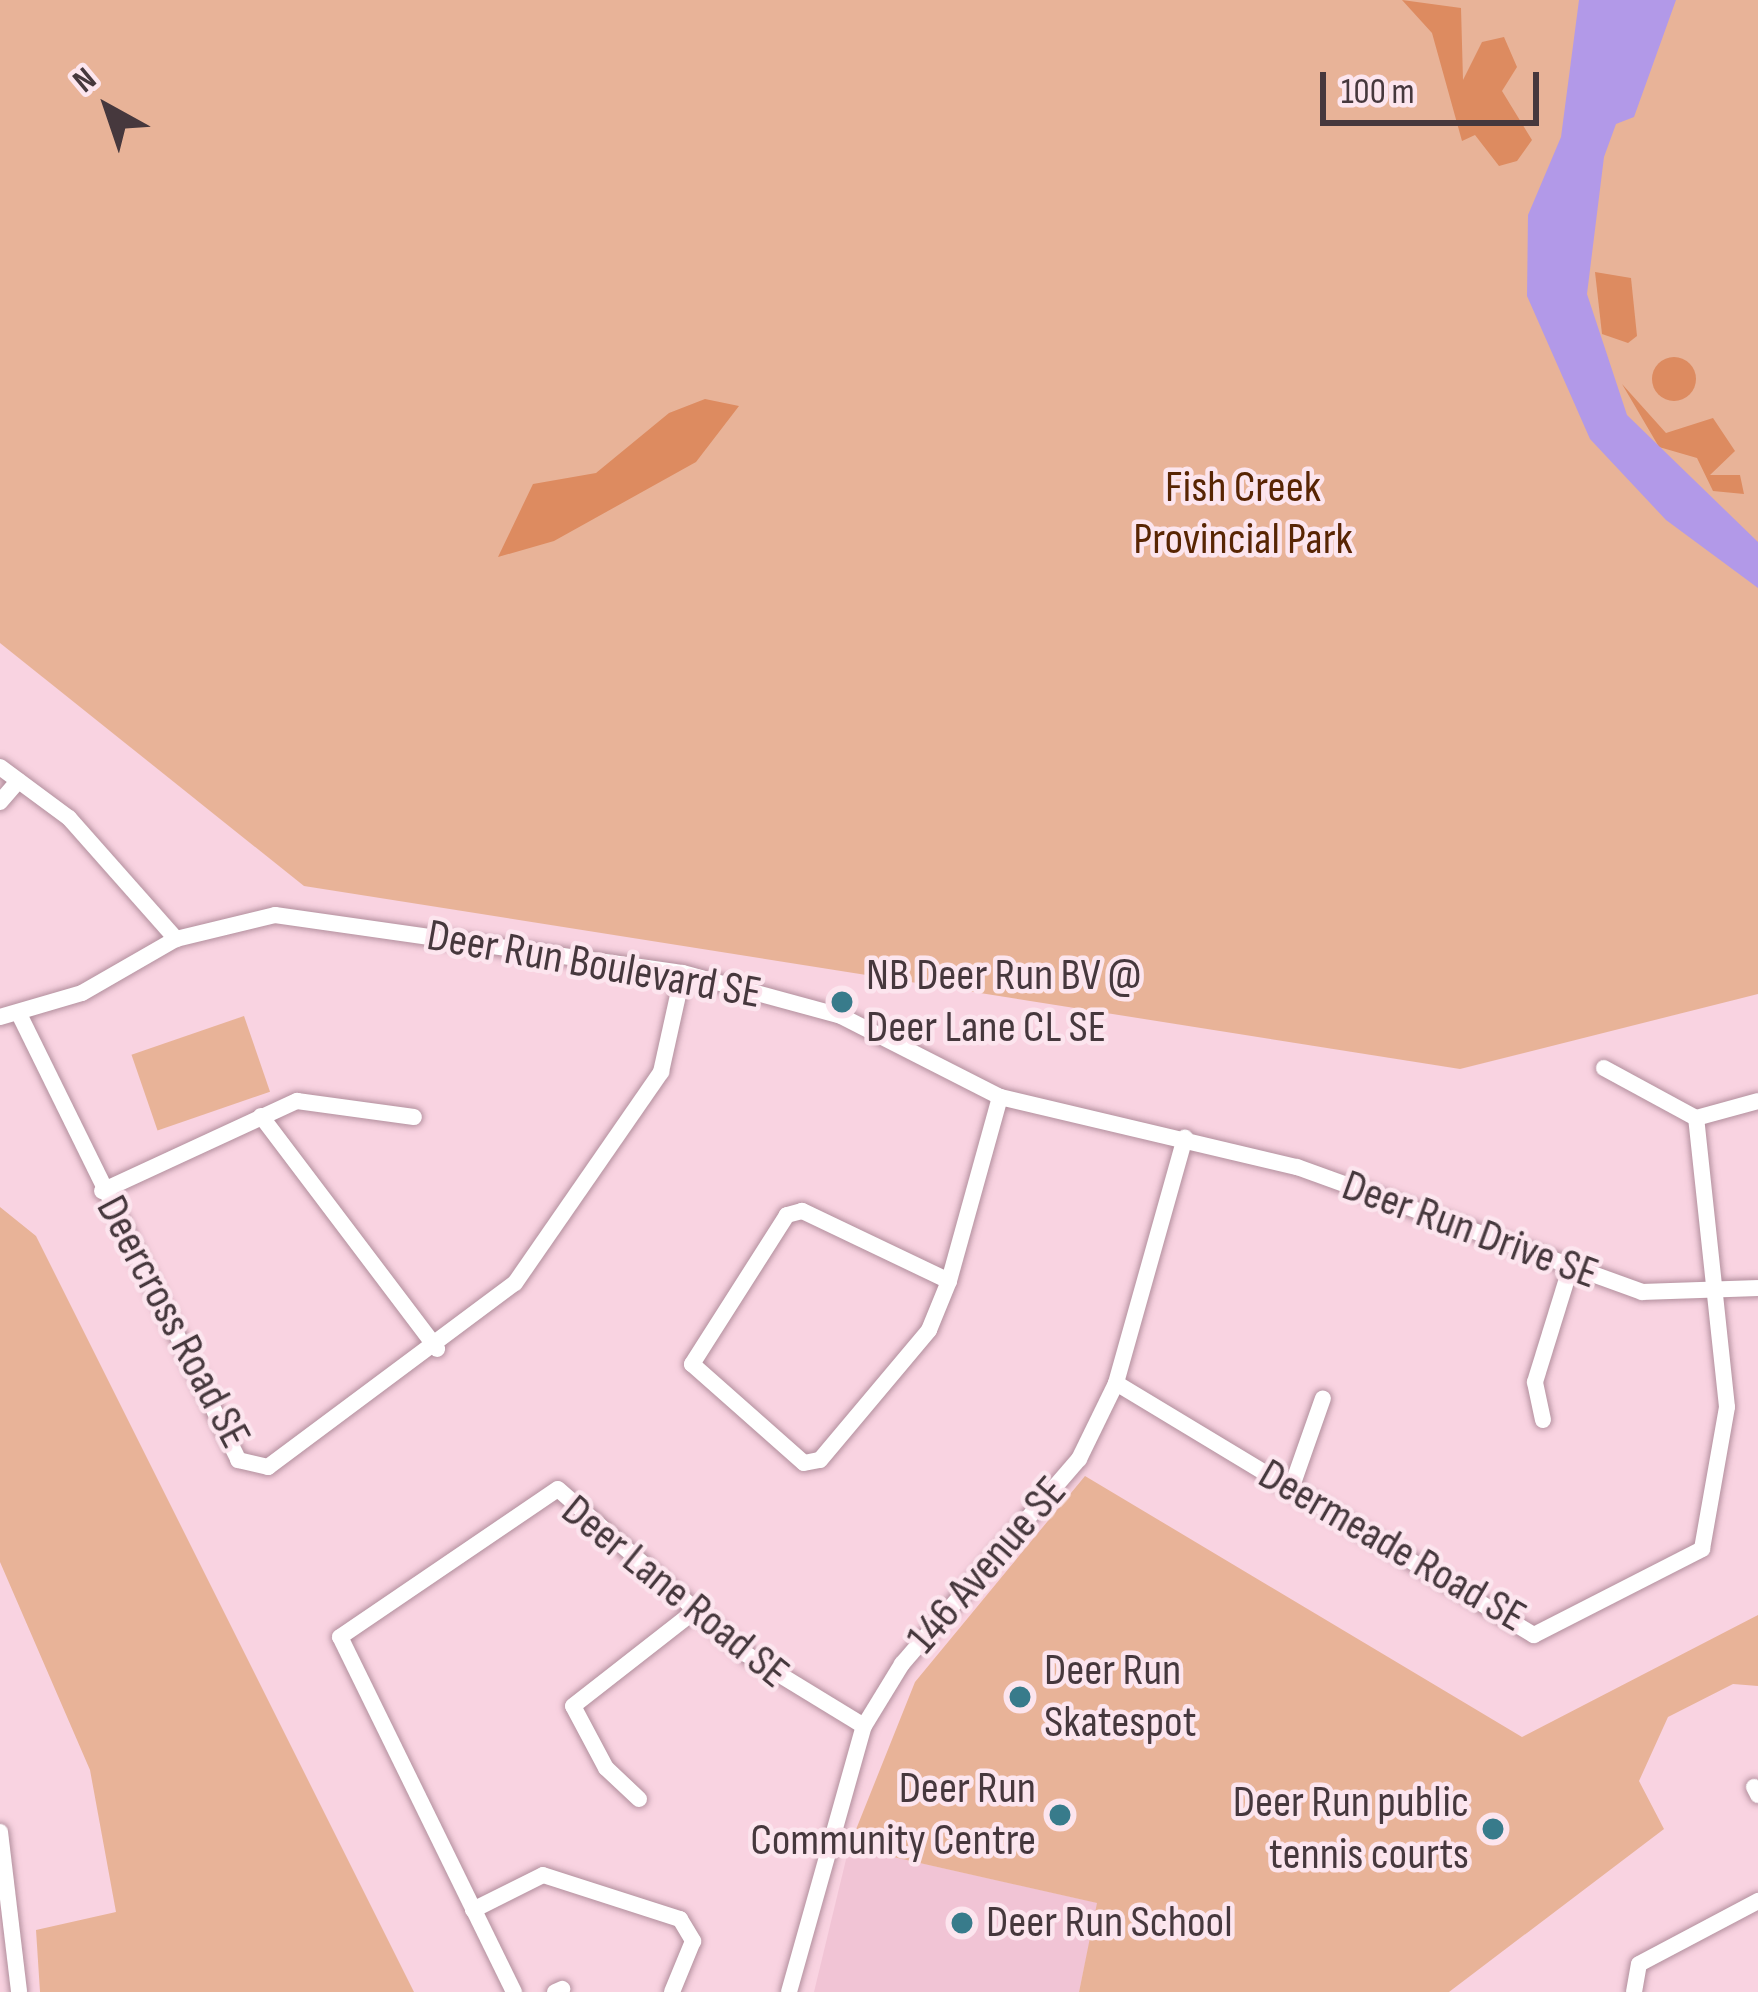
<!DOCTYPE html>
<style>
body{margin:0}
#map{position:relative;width:1758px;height:1992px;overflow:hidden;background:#f9d3e1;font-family:"Sofia Sans Condensed",sans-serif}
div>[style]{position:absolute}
.built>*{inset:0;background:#f1c4d5}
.green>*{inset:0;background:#e8b398;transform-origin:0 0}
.forest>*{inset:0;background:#dd8b60}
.round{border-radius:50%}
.water>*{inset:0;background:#b299e8}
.roads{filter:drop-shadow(0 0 3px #b28f9d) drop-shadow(0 0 3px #b28f9d)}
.minor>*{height:16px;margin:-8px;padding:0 8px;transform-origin:8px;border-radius:8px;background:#fff}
.dots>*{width:33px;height:33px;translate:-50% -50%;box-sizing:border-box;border:6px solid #fce5ee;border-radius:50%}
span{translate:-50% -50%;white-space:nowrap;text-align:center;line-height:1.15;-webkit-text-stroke:9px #fce5ee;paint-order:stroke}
.park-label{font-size:45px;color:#582503}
.street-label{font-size:45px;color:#46383d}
.poi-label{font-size:45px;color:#46383d}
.left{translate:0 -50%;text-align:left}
.right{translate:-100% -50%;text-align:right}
.north{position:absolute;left:48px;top:48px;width:120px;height:120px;-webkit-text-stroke:9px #fce5ee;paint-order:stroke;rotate:320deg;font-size:33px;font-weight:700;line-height:48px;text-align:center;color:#46383d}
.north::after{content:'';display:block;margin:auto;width:42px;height:54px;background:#46383d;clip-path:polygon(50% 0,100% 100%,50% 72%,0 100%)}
.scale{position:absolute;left:1320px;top:72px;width:219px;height:54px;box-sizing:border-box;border:6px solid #46383d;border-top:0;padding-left:15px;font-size:36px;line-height:42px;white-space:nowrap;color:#46383d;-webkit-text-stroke:9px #fce5ee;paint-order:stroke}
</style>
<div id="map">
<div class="built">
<div style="clip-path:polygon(849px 1847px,1098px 1903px,1079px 1992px,814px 1992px)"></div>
</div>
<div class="green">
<div style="clip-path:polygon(0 0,1758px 0,1758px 994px,1460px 1069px,304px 886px,0 643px)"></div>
<div style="left:244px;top:1016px;width:80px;height:119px;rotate:71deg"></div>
<div style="clip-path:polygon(0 1207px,36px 1236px,414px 1992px,40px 1992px,36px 1930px,116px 1912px,90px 1770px,0 1562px)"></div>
<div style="clip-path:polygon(1085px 1476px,1522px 1737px,1758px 1615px,1758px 1686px,1733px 1684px,1668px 1717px,1639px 1781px,1664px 1829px,1449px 1992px,1079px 1992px,1097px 1903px,849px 1847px,915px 1682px)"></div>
</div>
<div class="forest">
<div style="clip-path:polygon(1402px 0,1461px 8px,1463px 80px,1482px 42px,1504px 37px,1517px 67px,1502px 91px,1532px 140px,1517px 161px,1499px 166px,1475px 135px,1462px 141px,1432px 33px)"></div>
<div style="clip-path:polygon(1595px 272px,1631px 278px,1637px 336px,1628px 343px,1602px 334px)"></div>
<div class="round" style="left:1652px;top:357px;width:44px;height:44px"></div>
<div style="clip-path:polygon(1622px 384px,1666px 433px,1713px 418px,1735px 451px,1710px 475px,1740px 475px,1744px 494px,1713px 491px,1697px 458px,1659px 447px)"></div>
<div style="clip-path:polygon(705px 399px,739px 406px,696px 462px,554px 541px,498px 557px,533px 484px,596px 473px,669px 413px)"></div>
</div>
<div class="water">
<div style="clip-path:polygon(1579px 0,1676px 0,1634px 117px,1616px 124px,1604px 157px,1587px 294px,1627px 415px,1758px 542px,1758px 588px,1666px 520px,1590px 439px,1527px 296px,1528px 215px,1561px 137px)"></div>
</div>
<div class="roads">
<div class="minor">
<div style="left:0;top:767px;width:86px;rotate:36.5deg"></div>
<div style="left:69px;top:818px;width:162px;rotate:48.5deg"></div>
<div style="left:0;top:802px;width:28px;rotate:-49deg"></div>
<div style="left:20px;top:1016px;width:495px;rotate:63.8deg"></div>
<div style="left:238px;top:1460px;width:31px;rotate:13deg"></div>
<div style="left:268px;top:1467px;width:308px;rotate:-36.7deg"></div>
<div style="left:515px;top:1283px;width:257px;rotate:-55.3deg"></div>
<div style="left:661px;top:1072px;width:101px;rotate:-77.5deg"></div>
<div style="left:0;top:1017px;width:85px;rotate:-16.3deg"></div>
<div style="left:82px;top:993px;width:108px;rotate:-29.9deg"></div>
<div style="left:176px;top:939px;width:102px;rotate:-13.6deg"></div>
<div style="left:275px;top:915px;width:412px;rotate:8.1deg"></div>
<div style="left:683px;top:973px;width:164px;rotate:15.2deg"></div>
<div style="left:841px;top:1016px;width:178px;rotate:27deg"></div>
<div style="left:1000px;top:1097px;width:305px;rotate:13.3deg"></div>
<div style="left:1297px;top:1167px;width:367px;rotate:19.9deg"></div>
<div style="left:1642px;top:1292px;width:116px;rotate:-2deg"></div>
<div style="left:1604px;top:1068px;width:105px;rotate:28.5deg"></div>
<div style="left:261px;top:1116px;width:292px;rotate:52.9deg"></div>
<div style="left:102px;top:1191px;width:215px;rotate:-24.8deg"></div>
<div style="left:297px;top:1101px;width:118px;rotate:7.8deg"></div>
<div style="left:949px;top:1281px;width:163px;rotate:-154.5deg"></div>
<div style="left:802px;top:1211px;width:16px;rotate:165deg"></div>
<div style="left:787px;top:1215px;width:177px;rotate:122.5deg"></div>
<div style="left:692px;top:1364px;width:149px;rotate:41.5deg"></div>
<div style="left:804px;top:1463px;width:16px;rotate:-11deg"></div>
<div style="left:820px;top:1460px;width:170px;rotate:-50deg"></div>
<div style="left:929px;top:1330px;width:53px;rotate:-67.8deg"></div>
<div style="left:949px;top:1281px;width:191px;rotate:-74.5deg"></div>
<div style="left:1116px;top:1383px;width:488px;rotate:31.1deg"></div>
<div style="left:1534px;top:1635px;width:189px;rotate:-27.1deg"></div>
<div style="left:1702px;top:1549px;width:144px;rotate:-80deg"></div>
<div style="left:1727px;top:1407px;width:291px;rotate:-96.1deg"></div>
<div style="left:1696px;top:1118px;width:64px;rotate:-15.3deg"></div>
<div style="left:1543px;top:1420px;width:39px;rotate:-102deg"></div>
<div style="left:1535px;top:1382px;width:118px;rotate:-72.8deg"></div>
<div style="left:1291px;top:1489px;width:96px;rotate:-70.6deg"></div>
<div style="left:1754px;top:1787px;width:9px;rotate:63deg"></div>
<div style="left:639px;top:1799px;width:45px;rotate:-136.8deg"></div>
<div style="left:606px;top:1768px;width:70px;rotate:-118deg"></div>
<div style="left:573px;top:1706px;width:156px;rotate:-38deg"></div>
<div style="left:0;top:1832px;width:161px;rotate:83.2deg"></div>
<div style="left:473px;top:1910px;width:78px;rotate:-26.6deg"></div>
<div style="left:543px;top:1875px;width:144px;rotate:17.8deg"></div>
<div style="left:680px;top:1919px;width:26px;rotate:59deg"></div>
<div style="left:693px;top:1941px;width:55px;rotate:112.4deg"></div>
<div style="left:514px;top:1992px;width:395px;rotate:-116.1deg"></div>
<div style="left:340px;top:1637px;width:263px;rotate:-34.2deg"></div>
<div style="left:558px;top:1489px;width:250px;rotate:41.3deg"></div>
<div style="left:746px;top:1654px;width:138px;rotate:31.4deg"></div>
<div style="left:555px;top:1992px;width:8px;rotate:-23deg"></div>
<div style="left:789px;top:1992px;width:276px;rotate:-74.3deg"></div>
<div style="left:864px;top:1726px;width:73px;rotate:-58.5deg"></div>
<div style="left:902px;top:1664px;width:271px;rotate:-49.2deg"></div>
<div style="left:1079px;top:1459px;width:85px;rotate:-64deg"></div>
<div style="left:1116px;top:1383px;width:255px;rotate:-74.3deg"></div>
<div style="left:1634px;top:1992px;width:28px;rotate:-80deg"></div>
<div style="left:1639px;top:1964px;width:135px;rotate:-27.9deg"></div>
</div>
</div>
<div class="dots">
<div style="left:842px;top:1002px;background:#387b8b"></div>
<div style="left:1020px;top:1697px;background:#387b8b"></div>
<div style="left:1060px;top:1815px;background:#387b8b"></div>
<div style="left:1493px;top:1829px;background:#387b8b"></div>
<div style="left:962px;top:1923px;background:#387b8b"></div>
</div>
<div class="park-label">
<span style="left:1243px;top:514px">Fish Creek<br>Provincial Park</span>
</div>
<div class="street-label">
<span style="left:594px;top:965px;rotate:10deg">Deer Run Boulevard SE</span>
<span style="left:1470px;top:1230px;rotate:20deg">Deer Run Drive SE</span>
<span style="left:173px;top:1322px;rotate:62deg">Deercross Road SE</span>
<span style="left:1392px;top:1546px;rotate:30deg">Deermeade Road SE</span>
<span style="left:987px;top:1565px;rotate:-49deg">146 Avenue SE</span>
<span style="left:675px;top:1592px;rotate:39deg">Deer Lane Road SE</span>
</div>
<div class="poi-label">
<span class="left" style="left:866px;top:1002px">NB Deer Run BV @<br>Deer Lane CL SE</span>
<span class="left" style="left:1044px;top:1697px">Deer Run<br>Skatespot</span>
<span class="right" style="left:1036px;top:1815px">Deer Run<br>Community Centre</span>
<span class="right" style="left:1469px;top:1829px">Deer Run public<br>tennis courts</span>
<span class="left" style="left:986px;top:1923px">Deer Run School</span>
</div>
<div class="north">N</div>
<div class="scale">100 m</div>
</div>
